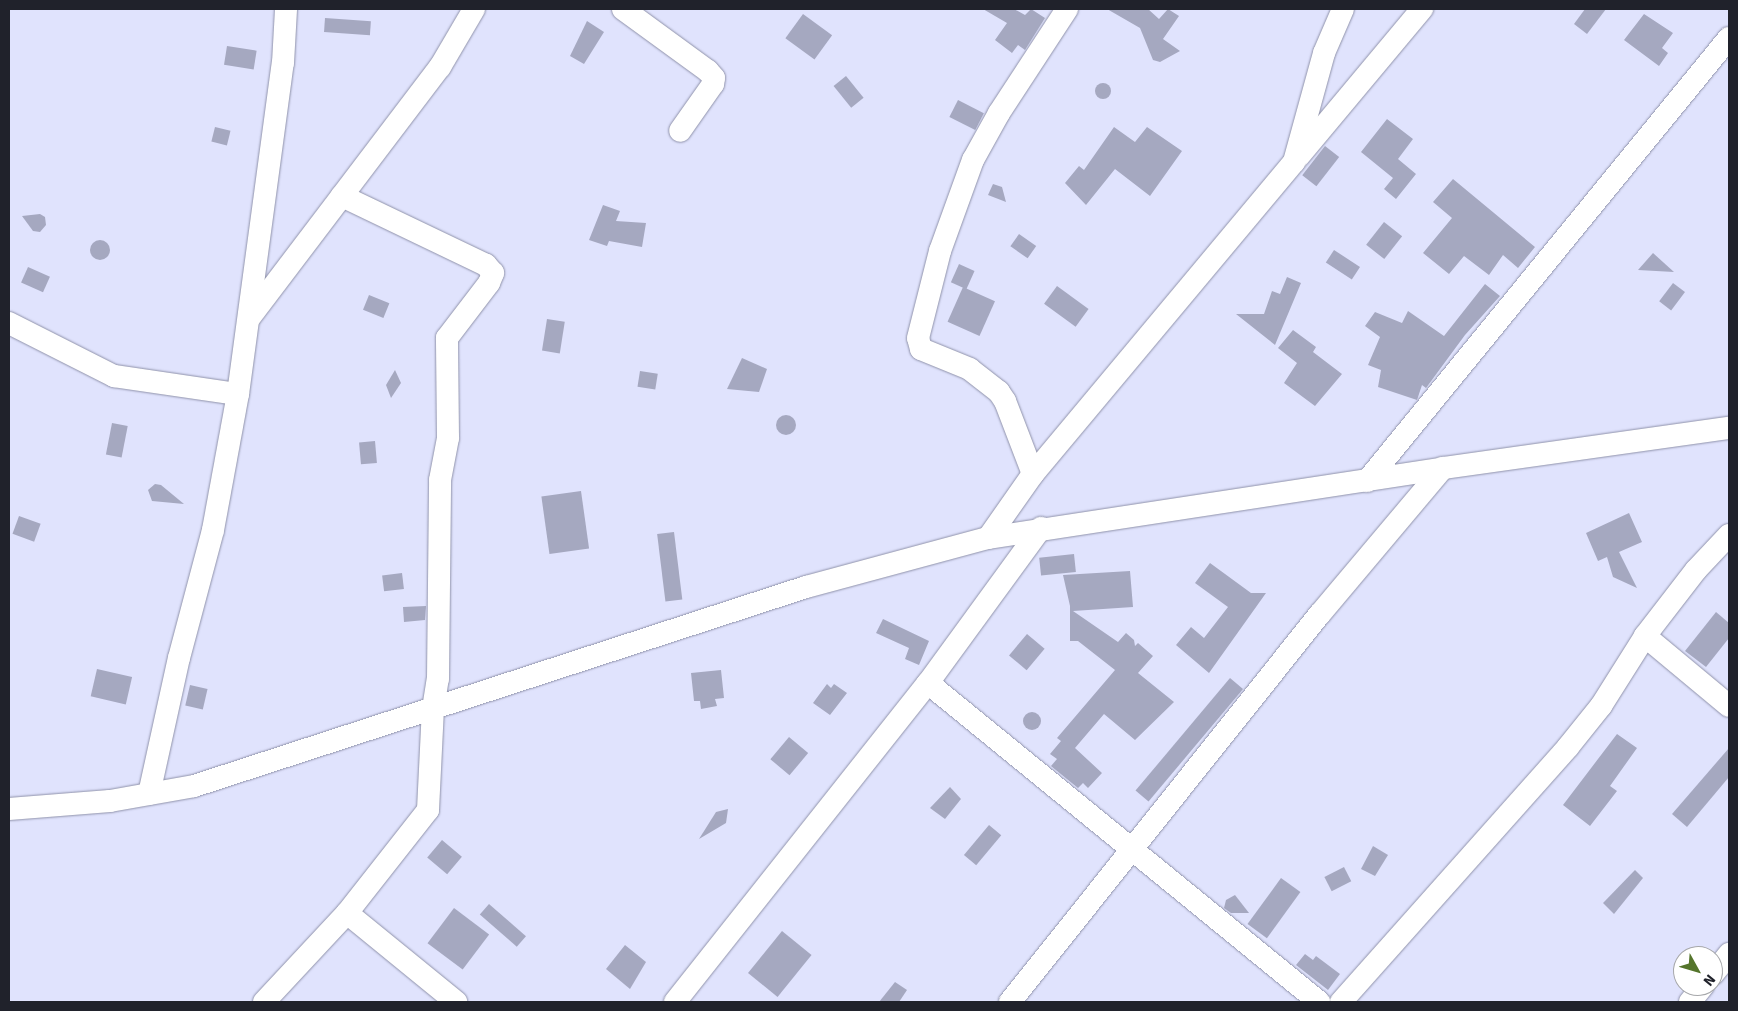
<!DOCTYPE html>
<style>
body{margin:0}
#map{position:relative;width:1738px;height:1011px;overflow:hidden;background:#e0e3fd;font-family:Signika,sans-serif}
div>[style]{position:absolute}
.building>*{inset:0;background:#a5a8c0;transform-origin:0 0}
.round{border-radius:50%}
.roads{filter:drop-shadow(0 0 1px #8f92aa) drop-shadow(0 0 1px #8f92aa)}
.minor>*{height:22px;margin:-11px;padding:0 11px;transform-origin:11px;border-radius:11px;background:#fff}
span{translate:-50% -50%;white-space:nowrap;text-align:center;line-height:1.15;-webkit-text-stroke:5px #fff;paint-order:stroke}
.frame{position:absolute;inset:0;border:10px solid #20222b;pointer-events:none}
.north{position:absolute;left:1673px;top:946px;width:50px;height:50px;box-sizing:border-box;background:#fff;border:1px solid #a6a7aa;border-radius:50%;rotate:129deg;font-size:14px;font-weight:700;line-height:20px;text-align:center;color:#20222b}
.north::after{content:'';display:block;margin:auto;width:18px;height:22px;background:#55752c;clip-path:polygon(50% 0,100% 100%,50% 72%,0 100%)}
</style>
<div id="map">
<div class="building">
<div style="clip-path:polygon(983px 9px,1014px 9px,1025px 15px,1031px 9px,1045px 18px,1025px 50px,1018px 45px,1012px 53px,995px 40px,1007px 23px)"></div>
<div style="clip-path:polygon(1107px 9px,1148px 9px,1159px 19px,1168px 9px,1179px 16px,1163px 39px,1180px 51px,1160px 62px,1153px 60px,1140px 28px)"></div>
<div style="clip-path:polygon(1585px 9px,1606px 9px,1587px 34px,1574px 24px)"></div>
<div style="left:803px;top:14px;width:36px;height:30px;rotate:36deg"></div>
<div style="clip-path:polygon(1644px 14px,1673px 33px,1662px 48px,1668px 53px,1659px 66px,1624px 40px)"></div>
<div style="left:325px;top:18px;width:46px;height:14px;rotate:4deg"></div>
<div style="clip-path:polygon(587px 21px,604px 32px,584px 64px,570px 56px)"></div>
<div style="left:227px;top:46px;width:30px;height:19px;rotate:9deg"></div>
<div style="left:846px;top:76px;width:28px;height:16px;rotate:51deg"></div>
<div class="round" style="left:1095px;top:83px;width:16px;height:16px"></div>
<div style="left:958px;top:100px;width:29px;height:19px;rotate:27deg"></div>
<div style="clip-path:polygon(1387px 119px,1413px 139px,1398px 159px,1416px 174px,1396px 199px,1384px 189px,1393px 178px,1361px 152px)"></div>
<div style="left:215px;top:127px;width:16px;height:15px;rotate:14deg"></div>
<div style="clip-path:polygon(1114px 127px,1135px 142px,1147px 127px,1182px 151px,1150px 196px,1115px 169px,1086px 205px,1065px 183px,1079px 166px,1084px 170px)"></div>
<div style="left:1325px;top:146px;width:18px;height:37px;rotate:38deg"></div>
<div style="clip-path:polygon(1453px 179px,1535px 247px,1518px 268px,1503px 255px,1489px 275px,1464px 256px,1449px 274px,1423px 253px,1452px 218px,1433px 202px)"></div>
<div style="clip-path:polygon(993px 184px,1002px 187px,1006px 202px,988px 195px)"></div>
<div style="clip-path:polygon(603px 205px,620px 211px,616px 221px,646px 223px,642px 247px,609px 241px,607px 246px,589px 240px)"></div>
<div style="clip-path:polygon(40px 214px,45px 217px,46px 225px,40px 232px,33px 231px,22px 216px)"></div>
<div style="left:1384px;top:222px;width:23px;height:29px;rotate:38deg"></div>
<div style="left:1019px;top:234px;width:21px;height:15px;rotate:35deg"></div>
<div class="round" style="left:90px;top:240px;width:20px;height:20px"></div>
<div style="left:1334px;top:250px;width:31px;height:15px;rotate:33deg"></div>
<div style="clip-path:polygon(1653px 253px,1674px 272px,1638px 270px)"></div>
<div style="left:959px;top:264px;width:17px;height:20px;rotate:24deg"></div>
<div style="left:28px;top:267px;width:24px;height:17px;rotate:24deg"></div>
<div style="clip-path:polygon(1287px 277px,1301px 283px,1275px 345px,1236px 314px,1264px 314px,1272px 291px,1280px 294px)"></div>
<div style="left:1673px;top:283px;width:15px;height:23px;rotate:37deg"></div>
<div style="clip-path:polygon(1485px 284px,1500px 296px,1465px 335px,1426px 388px,1422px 385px,1417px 400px,1378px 387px,1381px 370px,1368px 365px,1380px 337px,1365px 326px,1375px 312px,1402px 323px,1408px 311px,1444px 336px)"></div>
<div style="left:1057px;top:286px;width:39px;height:22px;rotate:36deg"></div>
<div style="left:963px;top:287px;width:35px;height:38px;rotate:24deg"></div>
<div style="left:369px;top:295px;width:22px;height:16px;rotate:22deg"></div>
<div style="left:547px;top:319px;width:18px;height:32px;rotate:9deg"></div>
<div style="clip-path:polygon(1293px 330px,1316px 347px,1313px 352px,1342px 374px,1315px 406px,1284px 383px,1297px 363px,1278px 348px)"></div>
<div style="clip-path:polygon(742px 358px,767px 369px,759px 392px,727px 389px)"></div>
<div style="clip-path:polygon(395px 370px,401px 383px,391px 398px,386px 385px)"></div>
<div style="left:640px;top:371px;width:18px;height:16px;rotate:9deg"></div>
<div class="round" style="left:776px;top:415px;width:20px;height:20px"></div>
<div style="left:112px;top:423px;width:16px;height:32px;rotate:11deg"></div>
<div style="left:375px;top:441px;width:22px;height:16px;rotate:85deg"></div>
<div style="clip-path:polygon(155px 484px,161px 485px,184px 504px,152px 501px,148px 490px)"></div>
<div style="left:581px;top:491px;width:58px;height:40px;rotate:82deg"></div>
<div style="clip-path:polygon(1629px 513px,1642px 542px,1619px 552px,1637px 588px,1613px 577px,1607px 557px,1598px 561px,1586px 533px)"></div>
<div style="left:19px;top:516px;width:23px;height:19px;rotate:20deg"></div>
<div style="left:674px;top:532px;width:68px;height:17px;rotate:83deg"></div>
<div style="left:1074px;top:554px;width:18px;height:35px;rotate:84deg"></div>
<div style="clip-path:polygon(1210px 563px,1251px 593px,1266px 593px,1209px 673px,1176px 645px,1191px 627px,1204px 638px,1228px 607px,1195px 583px)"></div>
<div style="clip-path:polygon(1130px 571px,1133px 607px,1073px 611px,1118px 642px,1126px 633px,1134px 640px,1135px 646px,1138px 643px,1153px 656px,1138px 673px,1174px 702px,1135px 740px,1104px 714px,1075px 748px,1102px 773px,1088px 788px,1083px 783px,1078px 788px,1051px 766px,1057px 759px,1050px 754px,1061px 741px,1057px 738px,1115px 670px,1078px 641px,1070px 641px,1070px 606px,1063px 575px)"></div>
<div style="left:402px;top:573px;width:16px;height:20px;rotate:83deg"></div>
<div style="clip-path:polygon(426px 606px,425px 620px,404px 622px,403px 607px)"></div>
<div style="clip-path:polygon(1716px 612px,1729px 623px,1729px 638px,1706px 667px,1685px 651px)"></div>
<div style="clip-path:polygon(883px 619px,929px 641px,919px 665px,905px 659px,909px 648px,876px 633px)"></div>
<div style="left:1027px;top:634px;width:23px;height:28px;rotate:40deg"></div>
<div style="left:97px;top:669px;width:36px;height:28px;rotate:13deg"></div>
<div style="clip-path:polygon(721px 670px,724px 698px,715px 699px,717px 706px,701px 709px,700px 701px,694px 701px,691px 673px)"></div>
<div style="left:1230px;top:678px;width:17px;height:147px;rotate:40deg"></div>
<div style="clip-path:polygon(827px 684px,831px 688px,834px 684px,847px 693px,830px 715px,813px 703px)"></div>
<div style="left:190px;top:685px;width:18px;height:21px;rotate:13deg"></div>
<div class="round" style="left:1023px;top:712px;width:18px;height:18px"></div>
<div style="clip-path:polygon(1617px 734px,1637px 748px,1610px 786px,1617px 791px,1590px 826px,1563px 805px)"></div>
<div style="left:789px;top:737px;width:25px;height:29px;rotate:40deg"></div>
<div style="clip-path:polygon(1729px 748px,1729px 777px,1687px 827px,1672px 814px)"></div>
<div style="clip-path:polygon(950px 787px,961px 799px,945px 819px,930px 808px)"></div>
<div style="clip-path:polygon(728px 809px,726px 823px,699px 839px,716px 812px)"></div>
<div style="left:989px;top:825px;width:16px;height:39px;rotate:40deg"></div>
<div style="left:442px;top:840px;width:26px;height:23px;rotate:40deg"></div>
<div style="clip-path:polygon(1373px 846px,1388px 855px,1375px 876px,1361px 869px)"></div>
<div style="left:1344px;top:867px;width:16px;height:22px;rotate:63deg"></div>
<div style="clip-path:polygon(1635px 870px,1643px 878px,1614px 914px,1603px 903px)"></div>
<div style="left:1281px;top:878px;width:24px;height:57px;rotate:36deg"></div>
<div style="clip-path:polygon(1235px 895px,1249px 913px,1231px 913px,1224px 908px,1226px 900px)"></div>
<div style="left:489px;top:904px;width:49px;height:14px;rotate:41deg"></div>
<div style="left:454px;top:908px;width:44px;height:44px;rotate:37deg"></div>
<div style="left:782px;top:931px;width:38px;height:54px;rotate:39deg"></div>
<div style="clip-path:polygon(625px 945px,646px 962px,630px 989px,606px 969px)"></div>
<div style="clip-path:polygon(1305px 954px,1313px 960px,1316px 956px,1340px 974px,1328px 990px,1296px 965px)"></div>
<div style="clip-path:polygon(895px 982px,907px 990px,899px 1002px,879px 1002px)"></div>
</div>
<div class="roads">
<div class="minor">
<div style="left:623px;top:9px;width:105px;rotate:36.1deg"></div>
<div style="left:708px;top:71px;width:9px;rotate:49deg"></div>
<div style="left:714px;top:78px;width:6px;rotate:99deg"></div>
<div style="left:713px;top:84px;width:57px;rotate:125.1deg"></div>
<div style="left:1299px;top:156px;width:192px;rotate:-50.1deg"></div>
<div style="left:250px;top:317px;width:314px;rotate:-52.8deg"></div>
<div style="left:440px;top:67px;width:67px;rotate:-59.6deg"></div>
<div style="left:9px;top:323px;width:118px;rotate:26.8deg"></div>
<div style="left:114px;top:376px;width:125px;rotate:8.3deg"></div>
<div style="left:1033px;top:474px;width:78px;rotate:-111deg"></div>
<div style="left:1005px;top:401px;width:11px;rotate:-124deg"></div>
<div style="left:999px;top:392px;width:37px;rotate:-142deg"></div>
<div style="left:970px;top:369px;width:53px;rotate:-157.8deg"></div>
<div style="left:921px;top:349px;width:11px;rotate:-105deg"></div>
<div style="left:918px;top:338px;width:90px;rotate:-75.8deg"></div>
<div style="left:940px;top:251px;width:97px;rotate:-70.1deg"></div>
<div style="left:973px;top:160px;width:54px;rotate:-61deg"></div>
<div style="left:999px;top:113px;width:124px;rotate:-56.8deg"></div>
<div style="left:1367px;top:481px;width:572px;rotate:-50.75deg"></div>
<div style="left:988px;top:538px;width:78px;rotate:-54.9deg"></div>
<div style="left:1033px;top:474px;width:407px;rotate:-50.1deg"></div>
<div style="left:1294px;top:162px;width:113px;rotate:-74.6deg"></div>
<div style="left:1324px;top:53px;width:48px;rotate:-66.6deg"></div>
<div style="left:1645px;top:636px;width:109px;rotate:39.8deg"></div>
<div style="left:928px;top:683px;width:505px;rotate:39.21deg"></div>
<div style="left:149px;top:794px;width:139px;rotate:-77.6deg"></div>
<div style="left:179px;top:658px;width:132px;rotate:-75.1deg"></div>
<div style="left:213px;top:530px;width:138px;rotate:-79.6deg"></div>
<div style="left:238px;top:394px;width:334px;rotate:-82.3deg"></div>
<div style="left:283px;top:63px;width:54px;rotate:-86.8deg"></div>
<div style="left:9px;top:809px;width:101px;rotate:-4.5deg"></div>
<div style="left:110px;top:801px;width:85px;rotate:-10.1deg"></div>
<div style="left:194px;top:786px;width:644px;rotate:-18.01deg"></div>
<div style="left:806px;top:587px;width:188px;rotate:-15.1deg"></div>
<div style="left:988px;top:538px;width:460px;rotate:-8.7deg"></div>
<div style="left:1443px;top:468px;width:289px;rotate:-8deg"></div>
<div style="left:347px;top:913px;width:141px;rotate:39.2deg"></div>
<div style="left:1713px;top:974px;width:26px;rotate:-51deg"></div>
<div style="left:264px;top:1002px;width:122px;rotate:-47deg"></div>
<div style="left:347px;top:913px;width:131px;rotate:-51.8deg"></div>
<div style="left:428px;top:810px;width:101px;rotate:-87.2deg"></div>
<div style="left:433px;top:709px;width:30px;rotate:-81deg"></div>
<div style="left:438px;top:679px;width:199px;rotate:-89.4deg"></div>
<div style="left:440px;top:480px;width:43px;rotate:-79.2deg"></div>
<div style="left:448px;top:438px;width:100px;rotate:-90.6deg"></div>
<div style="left:447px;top:338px;width:69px;rotate:-52.6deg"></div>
<div style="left:489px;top:283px;width:11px;rotate:-68deg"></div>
<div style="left:493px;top:273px;width:11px;rotate:-131deg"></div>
<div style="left:486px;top:265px;width:160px;rotate:-154.4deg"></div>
<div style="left:675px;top:1002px;width:407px;rotate:-51.6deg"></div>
<div style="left:928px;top:683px;width:192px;rotate:-53.9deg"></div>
<div style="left:1010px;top:1002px;width:497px;rotate:-51.4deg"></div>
<div style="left:1320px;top:614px;width:191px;rotate:-49.9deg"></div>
<div style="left:1341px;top:1002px;width:341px;rotate:-48.3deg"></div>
<div style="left:1568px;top:747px;width:53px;rotate:-51.2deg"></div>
<div style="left:1601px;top:706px;width:83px;rotate:-57.8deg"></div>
<div style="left:1645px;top:636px;width:83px;rotate:-52.3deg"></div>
<div style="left:1696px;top:570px;width:48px;rotate:-46.7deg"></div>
<div style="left:1690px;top:1002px;width:21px;rotate:-51deg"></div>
</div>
</div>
<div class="frame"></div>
<div class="north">N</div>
</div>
